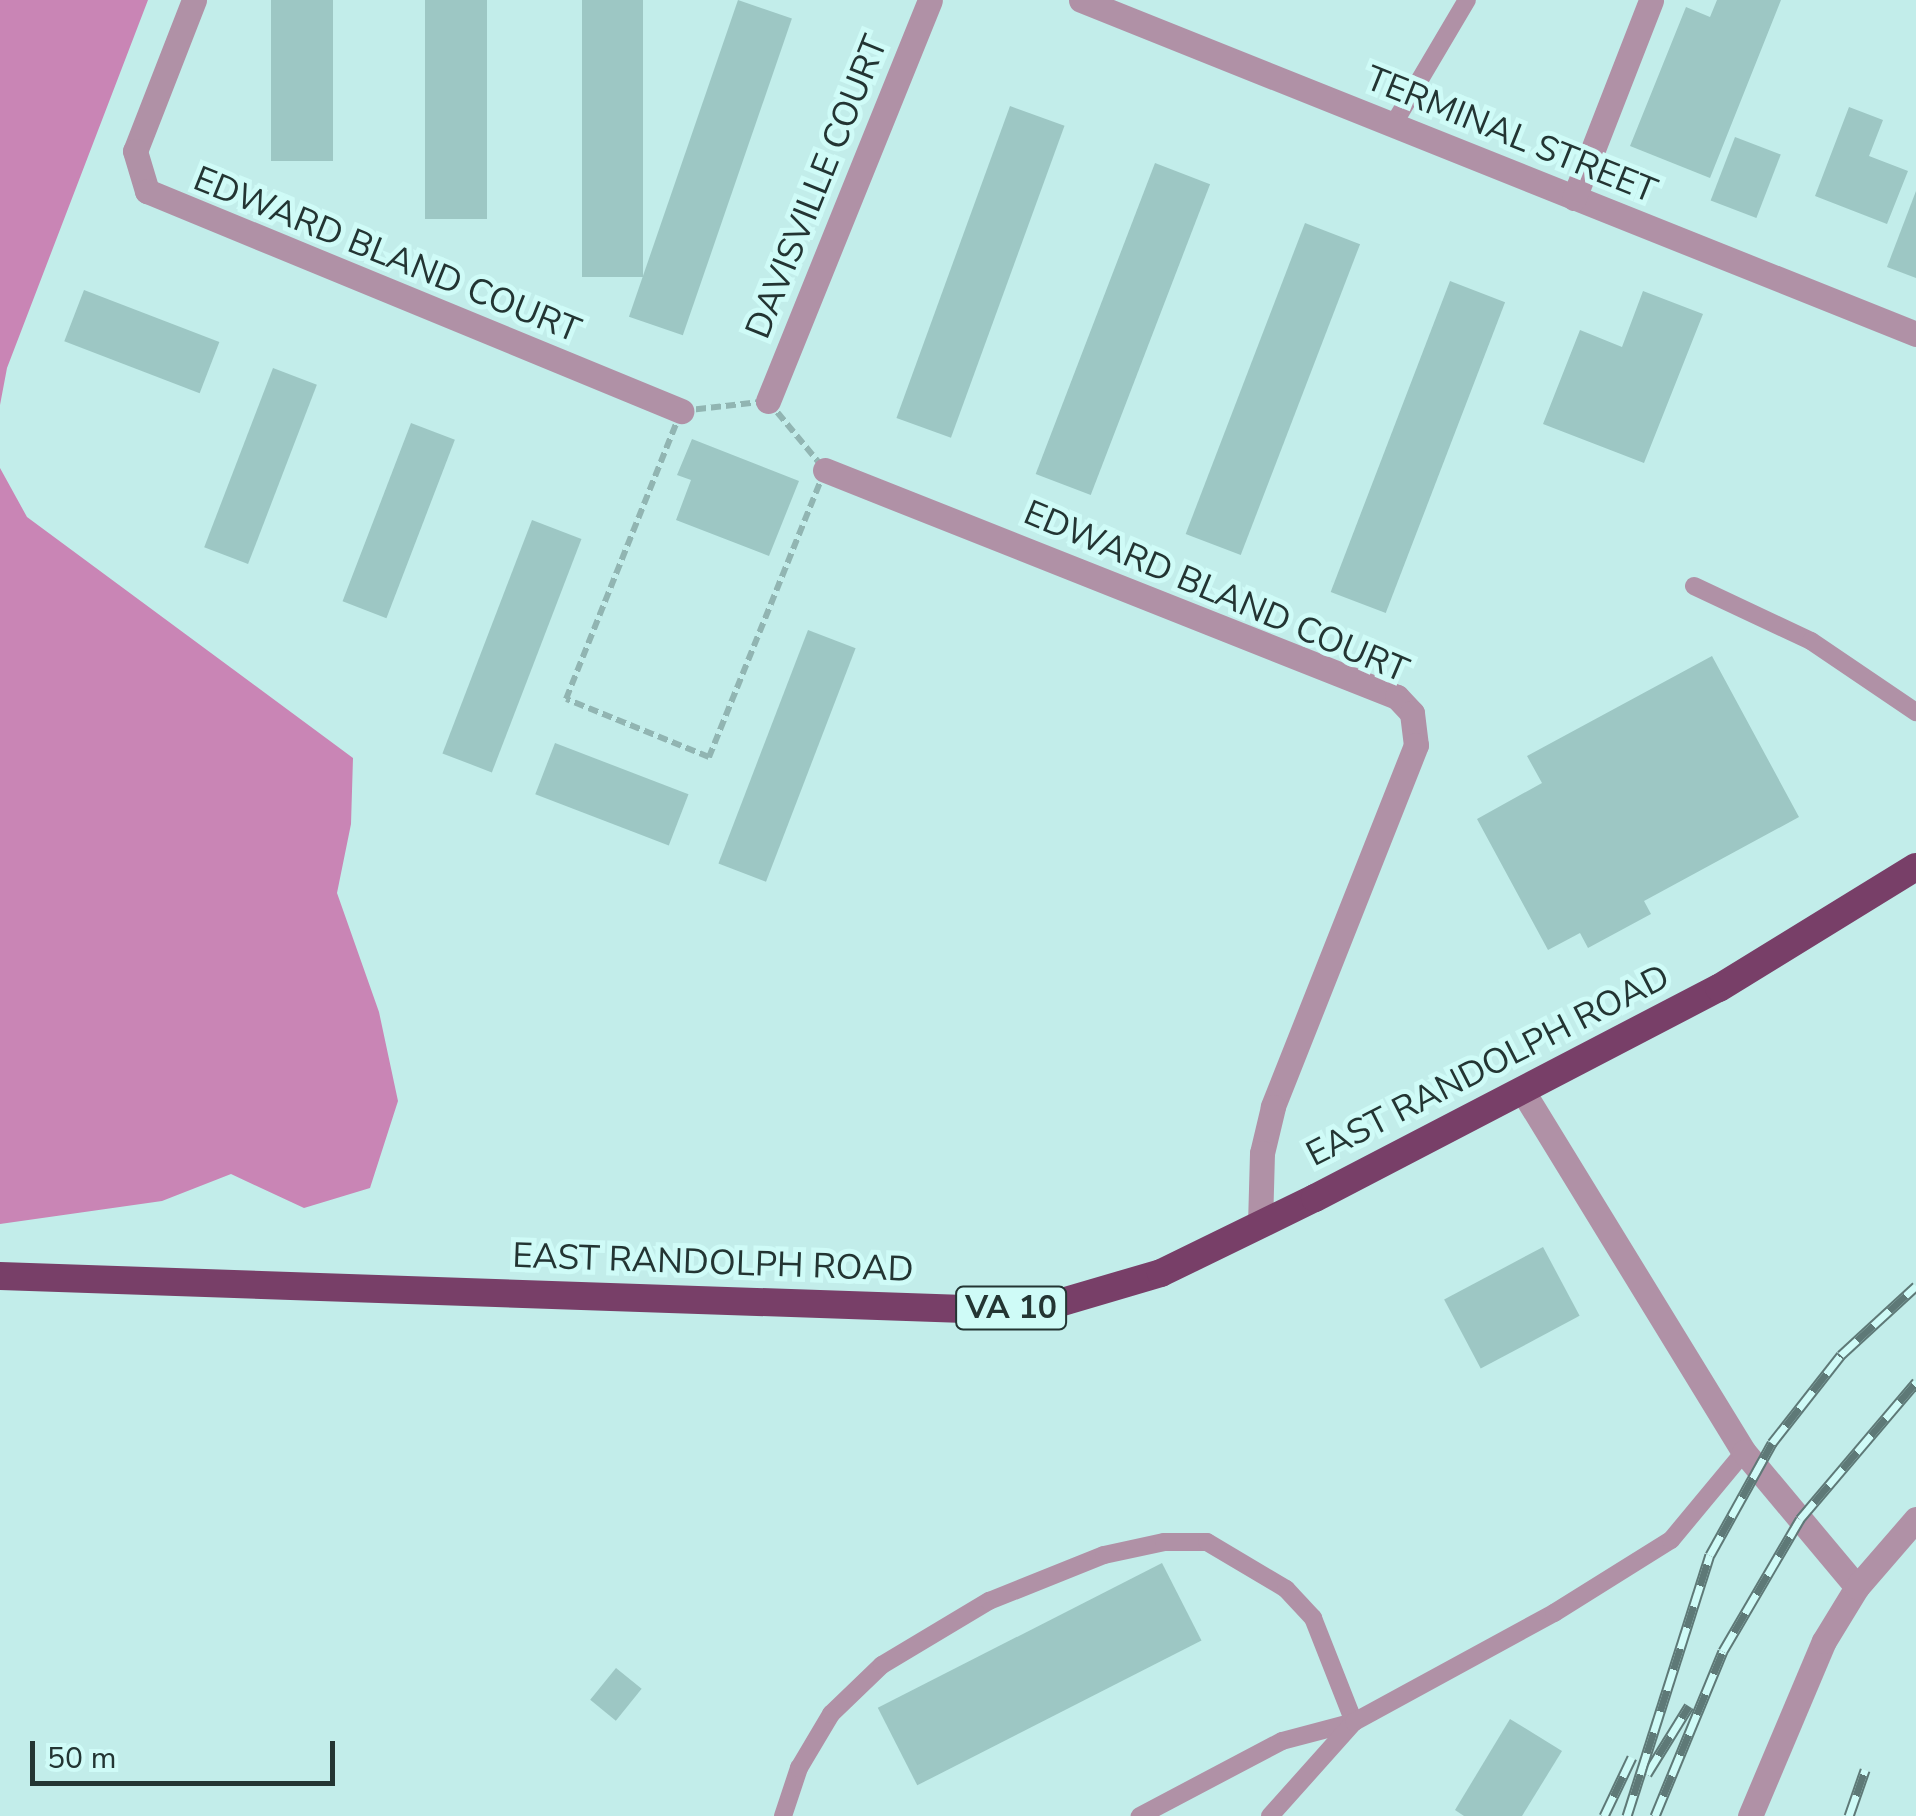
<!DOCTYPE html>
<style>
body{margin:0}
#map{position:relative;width:1916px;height:1816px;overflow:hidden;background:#c2edea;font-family:"Nunito Sans",sans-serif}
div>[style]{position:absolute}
.forest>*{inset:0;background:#c985b5}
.building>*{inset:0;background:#9dc7c4;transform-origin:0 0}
.path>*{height:6px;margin-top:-3px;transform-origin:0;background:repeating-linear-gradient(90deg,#91b5b2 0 10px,transparent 0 15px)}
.service>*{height:18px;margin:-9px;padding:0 9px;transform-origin:9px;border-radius:9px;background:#b091a6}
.minor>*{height:25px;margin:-12.5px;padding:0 12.5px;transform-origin:12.5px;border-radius:12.5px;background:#b091a6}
.trunk>*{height:28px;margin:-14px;padding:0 14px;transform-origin:14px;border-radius:14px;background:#783f68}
.rail>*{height:11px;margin-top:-5.5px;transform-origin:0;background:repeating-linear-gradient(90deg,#cffbf7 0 22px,#5e7977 0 44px);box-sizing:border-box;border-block:2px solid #5e7977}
span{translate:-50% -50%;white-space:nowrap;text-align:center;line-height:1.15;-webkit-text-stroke:10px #cffbf7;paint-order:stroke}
.shield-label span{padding:2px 8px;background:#cffbf7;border:2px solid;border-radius:8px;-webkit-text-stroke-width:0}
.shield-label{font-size:32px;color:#233533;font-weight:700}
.street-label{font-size:35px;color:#233533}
.scale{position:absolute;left:30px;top:1741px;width:305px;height:45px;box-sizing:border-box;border:5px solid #233533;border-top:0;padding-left:12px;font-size:30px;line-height:35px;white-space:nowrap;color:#233533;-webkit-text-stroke:8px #cffbf7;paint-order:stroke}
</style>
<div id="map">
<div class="forest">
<div style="clip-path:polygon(0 0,148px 0,7px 368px,0 405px)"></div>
<div style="clip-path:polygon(0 468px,27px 517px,353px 758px,351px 824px,337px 893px,379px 1012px,398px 1101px,370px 1188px,304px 1208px,231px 1174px,162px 1201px,0 1224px)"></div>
</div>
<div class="building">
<div style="left:271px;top:0;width:62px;height:161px"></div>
<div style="left:425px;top:0;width:62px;height:219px"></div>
<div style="left:582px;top:0;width:61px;height:277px"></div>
<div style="left:738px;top:0;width:57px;height:335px;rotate:19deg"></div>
<div style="clip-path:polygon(1717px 0,1781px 0,1710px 178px,1630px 146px,1686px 7px,1710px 17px)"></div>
<div style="left:1010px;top:106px;width:58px;height:332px;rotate:20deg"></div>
<div style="clip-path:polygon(1849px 107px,1883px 120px,1869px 156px,1908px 171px,1887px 224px,1815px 196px)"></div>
<div style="left:1735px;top:137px;width:49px;height:68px;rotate:21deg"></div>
<div style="left:1155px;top:163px;width:59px;height:333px;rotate:21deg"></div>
<div style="clip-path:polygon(1916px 191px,1916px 278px,1887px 267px)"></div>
<div style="left:1305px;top:223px;width:59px;height:333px;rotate:21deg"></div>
<div style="left:1450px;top:281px;width:59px;height:333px;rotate:21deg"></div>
<div style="left:84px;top:290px;width:145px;height:55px;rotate:21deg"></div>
<div style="clip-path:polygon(1643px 291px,1703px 314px,1644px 463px,1543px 424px,1580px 330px,1622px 347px)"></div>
<div style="left:273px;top:368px;width:47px;height:192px;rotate:21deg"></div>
<div style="left:411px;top:423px;width:47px;height:191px;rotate:21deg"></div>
<div style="clip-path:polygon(692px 439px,799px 481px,769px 556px,676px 520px,691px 480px,677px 475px)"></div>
<div style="left:532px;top:520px;width:53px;height:250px;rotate:21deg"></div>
<div style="left:808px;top:630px;width:51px;height:250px;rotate:21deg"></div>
<div style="clip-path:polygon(1712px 656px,1799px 817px,1644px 901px,1651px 914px,1588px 948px,1580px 933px,1548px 950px,1477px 819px,1542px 783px,1527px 756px)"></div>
<div style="left:555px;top:743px;width:143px;height:55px;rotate:21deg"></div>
<div style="left:1543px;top:1247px;width:78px;height:112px;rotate:62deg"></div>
<div style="left:1162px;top:1563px;width:87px;height:319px;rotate:63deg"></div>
<div style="left:616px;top:1668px;width:33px;height:41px;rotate:39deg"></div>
<div style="clip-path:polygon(1510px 1719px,1562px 1751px,1522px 1816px,1464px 1816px,1455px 1810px)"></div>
</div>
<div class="path">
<div style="left:768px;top:401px;width:89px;rotate:50.4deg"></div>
<div style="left:825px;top:470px;width:310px;rotate:112deg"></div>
<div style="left:709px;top:757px;width:154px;rotate:-157.9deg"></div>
<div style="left:566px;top:699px;width:310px;rotate:-68.2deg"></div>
<div style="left:681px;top:411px;width:88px;rotate:-6.6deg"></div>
</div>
<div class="service">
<div style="left:1393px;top:125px;width:145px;rotate:-59.4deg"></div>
<div style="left:1694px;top:586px;width:129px;rotate:25.2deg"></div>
<div style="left:1811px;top:641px;width:127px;rotate:34.1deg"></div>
<div style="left:783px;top:1816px;width:51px;rotate:-71.6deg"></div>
<div style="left:799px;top:1768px;width:63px;rotate:-59.3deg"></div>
<div style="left:831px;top:1714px;width:71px;rotate:-43.9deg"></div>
<div style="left:882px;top:1665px;width:125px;rotate:-30.9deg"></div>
<div style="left:989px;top:1601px;width:124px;rotate:-21.8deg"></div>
<div style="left:1104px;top:1555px;width:61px;rotate:-12.2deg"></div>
<div style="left:1164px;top:1542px;width:43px"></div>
<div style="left:1207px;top:1542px;width:92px;rotate:30.7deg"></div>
<div style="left:1286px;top:1589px;width:40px;rotate:47deg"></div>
<div style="left:1313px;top:1618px;width:112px;rotate:68.5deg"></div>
<div style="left:1354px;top:1722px;width:74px;rotate:165.2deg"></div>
<div style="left:1282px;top:1741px;width:161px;rotate:152.2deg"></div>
<div style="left:1270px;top:1816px;width:126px;rotate:-48.2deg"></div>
<div style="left:1354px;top:1722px;width:228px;rotate:-28.6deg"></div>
<div style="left:1554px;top:1613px;width:138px;rotate:-32deg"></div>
<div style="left:1671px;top:1540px;width:114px;rotate:-50.3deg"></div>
</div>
<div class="minor">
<div style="left:194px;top:0;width:162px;rotate:111.3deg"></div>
<div style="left:135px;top:151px;width:42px;rotate:73.3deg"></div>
<div style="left:147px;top:191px;width:578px;rotate:22.39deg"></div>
<div style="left:1081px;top:0;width:899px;rotate:21.8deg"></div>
<div style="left:1574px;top:198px;width:212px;rotate:-68.7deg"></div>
<div style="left:768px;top:401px;width:432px;rotate:-68deg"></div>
<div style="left:825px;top:470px;width:615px;rotate:21.65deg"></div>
<div style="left:1397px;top:697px;width:22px;rotate:47deg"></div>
<div style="left:1412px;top:713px;width:32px;rotate:83deg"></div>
<div style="left:1416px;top:745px;width:389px;rotate:111.6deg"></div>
<div style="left:1273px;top:1107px;width:47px;rotate:103.4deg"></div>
<div style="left:1262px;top:1153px;width:71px;rotate:91.6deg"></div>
<div style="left:1522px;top:1090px;width:425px;rotate:58.5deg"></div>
<div style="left:1744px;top:1452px;width:176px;rotate:50.1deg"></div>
<div style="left:1750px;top:1816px;width:190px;rotate:-67.1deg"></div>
<div style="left:1824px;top:1641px;width:63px;rotate:-58.6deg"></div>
<div style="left:1857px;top:1587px;width:90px;rotate:-49.1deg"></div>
</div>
<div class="trunk">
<div style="left:0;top:1276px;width:994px;rotate:1.96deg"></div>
<div style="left:993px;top:1310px;width:66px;rotate:-6.1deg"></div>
<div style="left:1059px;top:1303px;width:106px;rotate:-16.4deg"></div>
<div style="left:1161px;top:1273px;width:171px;rotate:-26deg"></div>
<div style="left:1315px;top:1198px;width:455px;rotate:-27.5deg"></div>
<div style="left:1719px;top:988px;width:231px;rotate:-31.6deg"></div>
</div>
<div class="rail">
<div style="left:1647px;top:1774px;width:80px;rotate:-58.3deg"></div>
<div style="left:1604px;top:1816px;width:65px;rotate:-64.6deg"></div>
<div style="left:1627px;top:1816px;width:274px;rotate:-72.4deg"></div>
<div style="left:1710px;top:1555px;width:128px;rotate:-61deg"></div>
<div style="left:1772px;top:1443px;width:112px;rotate:-51.9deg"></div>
<div style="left:1841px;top:1355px;width:102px;rotate:-42.6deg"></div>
<div style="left:1655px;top:1816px;width:178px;rotate:-67.6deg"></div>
<div style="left:1723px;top:1651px;width:153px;rotate:-59.7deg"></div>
<div style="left:1800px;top:1519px;width:180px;rotate:-49.7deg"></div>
<div style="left:1849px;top:1816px;width:49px;rotate:-70.8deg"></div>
</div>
<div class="shield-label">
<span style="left:1011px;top:1308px">VA 10</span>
</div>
<div class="street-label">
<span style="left:1511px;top:135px;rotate:22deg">TERMINAL STREET</span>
<span style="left:817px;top:187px;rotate:-68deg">DAVISVILLE COURT</span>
<span style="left:387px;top:255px;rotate:22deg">EDWARD BLAND COURT</span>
<span style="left:1216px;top:592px;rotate:23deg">EDWARD BLAND COURT</span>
<span style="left:1488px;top:1066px;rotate:-27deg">EAST RANDOLPH ROAD</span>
<span style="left:713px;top:1263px;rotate:2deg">EAST RANDOLPH ROAD</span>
</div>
<div class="scale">50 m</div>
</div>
